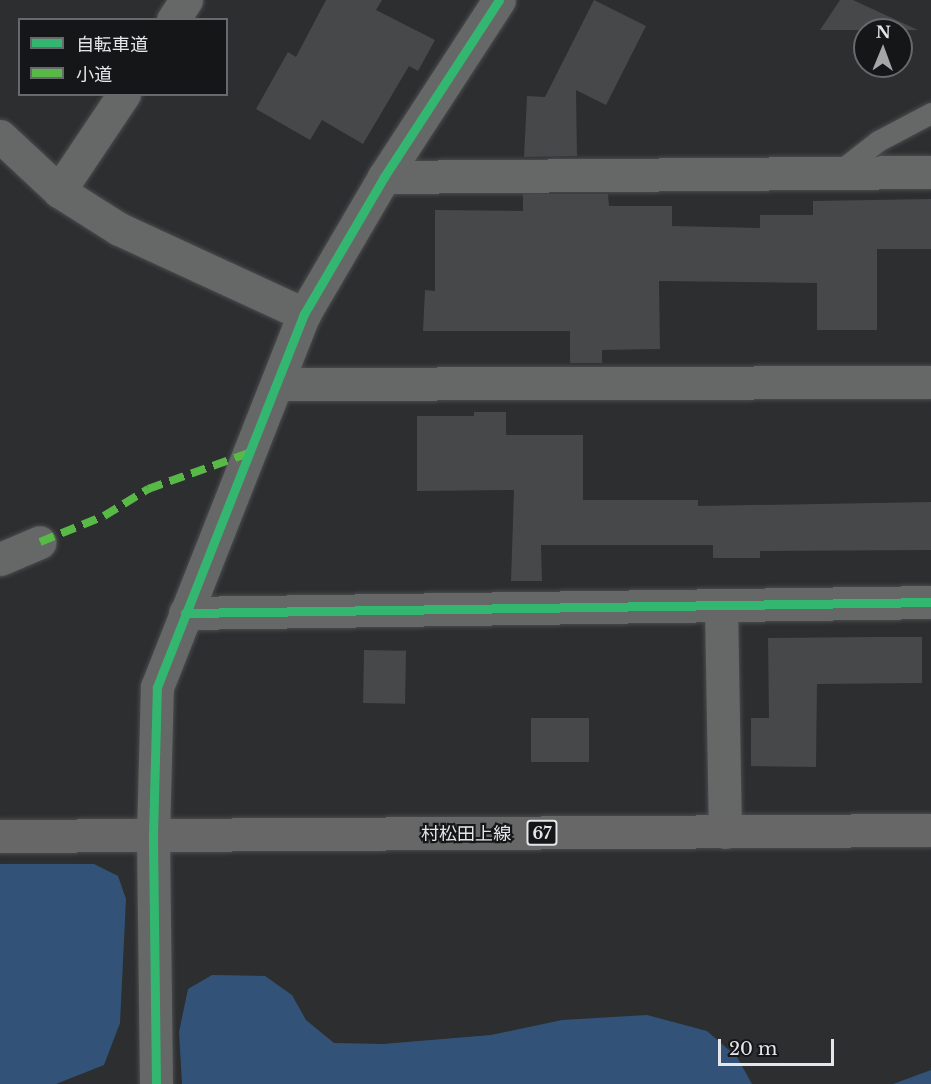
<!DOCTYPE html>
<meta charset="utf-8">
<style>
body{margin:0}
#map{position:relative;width:931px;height:1084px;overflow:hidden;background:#2c2e30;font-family:"Libre Baskerville","Noto Sans JP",serif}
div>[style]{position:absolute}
.green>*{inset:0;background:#325377}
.building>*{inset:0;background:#46484a;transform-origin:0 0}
.roads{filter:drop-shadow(0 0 2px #4a4b4d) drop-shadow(0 0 2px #4a4b4d)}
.service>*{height:21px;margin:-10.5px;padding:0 10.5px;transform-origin:10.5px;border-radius:10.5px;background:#666767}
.minor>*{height:33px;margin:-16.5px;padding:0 16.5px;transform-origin:16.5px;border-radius:16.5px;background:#666767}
.primary>*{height:33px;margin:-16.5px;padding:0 16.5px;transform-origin:16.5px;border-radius:16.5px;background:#676768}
.quiet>*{height:8px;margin-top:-4px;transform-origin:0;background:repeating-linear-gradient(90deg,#58b947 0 15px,transparent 0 23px)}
.cycleway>*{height:9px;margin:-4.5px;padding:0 4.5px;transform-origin:4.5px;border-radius:4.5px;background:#33b770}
span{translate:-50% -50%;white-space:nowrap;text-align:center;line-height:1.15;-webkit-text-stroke:4.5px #151618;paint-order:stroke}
.shield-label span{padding:2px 4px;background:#151618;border:2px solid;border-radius:4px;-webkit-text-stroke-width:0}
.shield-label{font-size:16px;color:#e4e6e9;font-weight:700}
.street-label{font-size:18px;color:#e4e6e9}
.legend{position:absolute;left:18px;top:18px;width:210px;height:78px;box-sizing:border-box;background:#151618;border:2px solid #68696c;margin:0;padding:8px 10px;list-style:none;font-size:18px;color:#e4e6e9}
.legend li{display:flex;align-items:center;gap:12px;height:30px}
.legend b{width:30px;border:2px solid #68696c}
.north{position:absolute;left:853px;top:18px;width:60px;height:60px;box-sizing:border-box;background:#151618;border:2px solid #68696c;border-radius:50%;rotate:1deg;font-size:16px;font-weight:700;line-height:24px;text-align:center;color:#e4e6e9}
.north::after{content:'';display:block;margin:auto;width:21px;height:27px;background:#a4a6a8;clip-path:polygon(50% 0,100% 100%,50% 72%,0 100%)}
.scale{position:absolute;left:718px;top:1039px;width:116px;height:27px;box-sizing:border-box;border:3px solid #e4e6e9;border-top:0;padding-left:8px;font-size:18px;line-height:21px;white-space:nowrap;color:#e4e6e9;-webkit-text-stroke:4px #151618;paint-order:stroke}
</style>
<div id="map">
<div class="green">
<div style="clip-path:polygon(0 864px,94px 864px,118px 876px,126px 899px,120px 1023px,104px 1065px,56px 1084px,0 1084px)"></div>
<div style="clip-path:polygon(212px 975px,265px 976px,292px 995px,306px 1020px,334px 1043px,383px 1044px,491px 1035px,562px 1020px,647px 1015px,707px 1031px,737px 1057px,752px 1084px,182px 1084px,179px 1032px,188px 989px)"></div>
<div style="clip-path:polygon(931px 1070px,931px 1084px,893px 1084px)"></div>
</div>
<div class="building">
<div style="clip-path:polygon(326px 0,382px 0,376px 10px,435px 40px,418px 71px,409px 66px,363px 144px,322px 120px,310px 140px,256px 109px,288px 52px,296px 57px)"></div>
<div style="clip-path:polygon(594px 0,646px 26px,606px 105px,576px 90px,577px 156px,524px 157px,527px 96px,545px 97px)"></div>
<div style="clip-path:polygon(840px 0,853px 0,918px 30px,820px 30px)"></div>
<div style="clip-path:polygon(523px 194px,608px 194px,609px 206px,672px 206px,672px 226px,760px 228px,760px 215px,813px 215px,813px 201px,931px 199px,931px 249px,877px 249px,877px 330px,817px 330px,817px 283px,659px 281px,660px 349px,602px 350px,602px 363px,570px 363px,570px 331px,423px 331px,425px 290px,435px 291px,435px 210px,523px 211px)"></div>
<div style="clip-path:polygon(474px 412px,506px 412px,506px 435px,583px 435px,583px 500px,698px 500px,698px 506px,931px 502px,931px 550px,760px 551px,760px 558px,713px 558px,713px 545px,541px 545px,542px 581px,511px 581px,514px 490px,417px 491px,417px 416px,474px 416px)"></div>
<div style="clip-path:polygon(872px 637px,922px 637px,922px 683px,817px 684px,816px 767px,751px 766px,751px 718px,769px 718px,768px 638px)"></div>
<div style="left:364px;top:650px;width:42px;height:53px;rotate:1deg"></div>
<div style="left:531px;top:718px;width:58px;height:44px"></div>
</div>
<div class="roads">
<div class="service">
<div style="left:837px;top:173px;width:52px;rotate:-38deg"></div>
<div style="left:878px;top:141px;width:60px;rotate:-27.8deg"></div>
</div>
<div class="minor">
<div style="left:173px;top:20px;width:24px;rotate:-57deg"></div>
<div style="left:0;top:136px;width:81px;rotate:43deg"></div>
<div style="left:59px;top:191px;width:71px;rotate:32.3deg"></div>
<div style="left:119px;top:229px;width:204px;rotate:24.7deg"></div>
<div style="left:384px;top:177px;width:547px;rotate:-0.52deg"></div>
<div style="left:59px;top:191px;width:117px;rotate:-56.2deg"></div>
<div style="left:279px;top:384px;width:652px;rotate:-0.18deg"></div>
<div style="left:0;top:559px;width:43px;rotate:-23deg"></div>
<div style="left:721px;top:606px;width:226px;rotate:89deg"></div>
<div style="left:185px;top:613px;width:746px;rotate:-0.84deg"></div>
<div style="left:156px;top:1084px;width:248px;rotate:-90.7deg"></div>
<div style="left:153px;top:836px;width:149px;rotate:-88.5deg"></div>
<div style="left:157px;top:687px;width:401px;rotate:-68.5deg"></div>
<div style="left:304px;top:314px;width:159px;rotate:-59.7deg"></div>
<div style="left:384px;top:177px;width:211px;rotate:-57deg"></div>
</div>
<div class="primary">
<div style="left:0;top:836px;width:931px;rotate:-0.37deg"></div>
</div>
</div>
<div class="quiet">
<div style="left:40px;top:542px;width:69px;rotate:-22.1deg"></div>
<div style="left:104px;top:516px;width:52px;rotate:-31.5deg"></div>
<div style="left:148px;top:489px;width:107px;rotate:-19.6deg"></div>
</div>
<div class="cycleway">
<div style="left:185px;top:613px;width:746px;rotate:-0.84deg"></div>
<div style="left:156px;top:1084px;width:248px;rotate:-90.7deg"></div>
<div style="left:153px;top:836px;width:149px;rotate:-88.5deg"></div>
<div style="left:157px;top:687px;width:401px;rotate:-68.5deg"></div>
<div style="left:304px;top:314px;width:159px;rotate:-59.7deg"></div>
<div style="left:384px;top:177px;width:211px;rotate:-57deg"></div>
</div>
<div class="shield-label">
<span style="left:542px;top:833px">67</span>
</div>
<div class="street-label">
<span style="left:466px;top:834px">村松田上線</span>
</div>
<ul class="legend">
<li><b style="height:8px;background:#33b770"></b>自転車道</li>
<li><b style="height:8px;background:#58b947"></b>小道</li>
</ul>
<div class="north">N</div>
<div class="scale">20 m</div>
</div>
